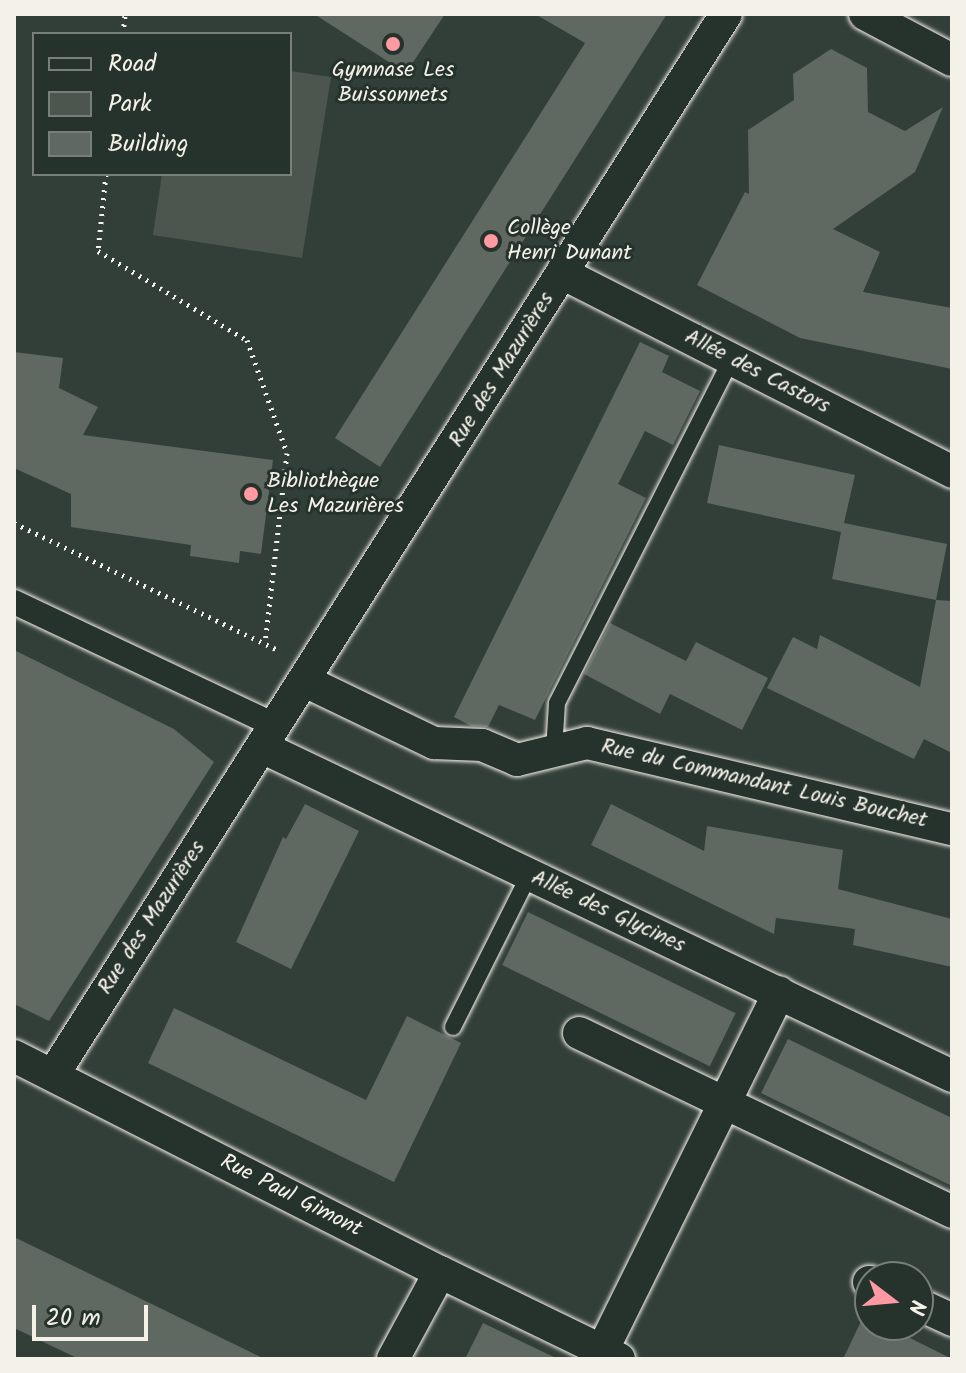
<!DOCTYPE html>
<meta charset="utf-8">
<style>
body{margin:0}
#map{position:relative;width:966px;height:1373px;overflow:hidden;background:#323e38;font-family:Kalam,sans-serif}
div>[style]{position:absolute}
.green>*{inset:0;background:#4c564f}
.building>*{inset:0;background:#5f6861;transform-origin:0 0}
.path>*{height:5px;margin-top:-2.5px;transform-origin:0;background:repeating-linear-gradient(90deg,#f4f1e8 0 2px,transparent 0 8px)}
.roads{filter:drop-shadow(0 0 2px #f4f1e8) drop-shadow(0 0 2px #f4f1e8)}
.service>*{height:16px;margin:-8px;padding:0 8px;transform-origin:8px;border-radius:8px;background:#26332d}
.pedestrian>*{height:24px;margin:-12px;padding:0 12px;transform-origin:12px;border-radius:12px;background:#26332d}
.minor>*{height:32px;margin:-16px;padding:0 16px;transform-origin:16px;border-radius:16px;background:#26332d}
.dots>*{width:22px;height:22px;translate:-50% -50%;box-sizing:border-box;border:4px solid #26332d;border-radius:50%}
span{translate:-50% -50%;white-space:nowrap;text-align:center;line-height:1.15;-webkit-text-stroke:6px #26332d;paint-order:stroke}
.poi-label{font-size:22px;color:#f4f1e8}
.left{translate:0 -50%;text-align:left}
.street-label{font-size:22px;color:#f4f1e8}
.frame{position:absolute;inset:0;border:16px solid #f4f1e8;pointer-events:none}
.legend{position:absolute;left:32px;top:32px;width:260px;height:144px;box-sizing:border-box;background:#26332d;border:2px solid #787f78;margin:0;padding:10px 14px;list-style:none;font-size:24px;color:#f4f1e8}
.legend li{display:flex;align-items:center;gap:16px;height:40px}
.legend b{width:40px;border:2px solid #787f78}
.north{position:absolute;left:854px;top:1261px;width:80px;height:80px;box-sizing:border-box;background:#26332d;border:2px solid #787f78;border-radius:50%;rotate:106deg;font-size:22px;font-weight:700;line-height:32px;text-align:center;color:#f4f1e8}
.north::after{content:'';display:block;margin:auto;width:28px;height:36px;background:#ff9aa2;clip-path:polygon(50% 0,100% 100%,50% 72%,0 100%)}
.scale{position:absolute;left:32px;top:1305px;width:116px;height:36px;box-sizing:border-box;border:4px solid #f4f1e8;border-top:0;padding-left:10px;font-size:24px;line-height:28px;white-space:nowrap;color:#f4f1e8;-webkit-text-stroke:6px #26332d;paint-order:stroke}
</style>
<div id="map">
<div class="green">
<div style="clip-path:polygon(290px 71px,331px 77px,302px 258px,153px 235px,162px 174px,290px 174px)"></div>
</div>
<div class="building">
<div style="clip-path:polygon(314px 14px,445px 14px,406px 73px)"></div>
<div style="clip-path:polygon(535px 14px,667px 14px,380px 467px,335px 438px,585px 43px)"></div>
<div style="clip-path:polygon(831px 49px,867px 68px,868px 112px,905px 131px,943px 107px,915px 172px,833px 229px,880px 252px,863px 292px,952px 308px,952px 369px,800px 338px,697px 285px,745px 192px,749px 194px,748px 130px,794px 100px,793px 74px)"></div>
<div style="clip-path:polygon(640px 342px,669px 356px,662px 372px,700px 391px,673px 445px,645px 431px,618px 484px,646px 498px,535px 720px,499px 705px,488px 727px,471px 726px,454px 717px)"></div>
<div style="clip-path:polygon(14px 352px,63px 358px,59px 388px,98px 407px,83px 435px,273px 460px,261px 554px,240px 551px,239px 563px,190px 556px,191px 545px,71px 527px,71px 494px,14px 468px)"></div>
<div style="clip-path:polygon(719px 445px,855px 475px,844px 523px,947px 544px,936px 600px,952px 601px,952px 753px,924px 739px,914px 759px,767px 688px,793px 637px,817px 649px,820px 635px,920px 687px,936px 600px,832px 579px,841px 532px,707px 503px)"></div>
<div style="clip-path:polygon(610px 623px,686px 661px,696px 642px,768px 678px,742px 730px,670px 694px,660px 714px,584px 674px)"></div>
<div style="clip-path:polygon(14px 650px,174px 729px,214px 762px,49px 1021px,14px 1004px)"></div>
<div style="clip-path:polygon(305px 804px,359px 831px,291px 969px,236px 942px,283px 837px,286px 839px)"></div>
<div style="clip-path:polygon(611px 804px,704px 851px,707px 826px,843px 850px,838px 889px,952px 919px,952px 967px,853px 945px,855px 929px,776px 918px,774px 934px,591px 845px)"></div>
<div style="left:528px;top:912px;width:231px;height:59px;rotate:26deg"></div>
<div style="clip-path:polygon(174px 1008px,366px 1100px,407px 1016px,461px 1043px,394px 1182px,148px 1063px)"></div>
<div style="clip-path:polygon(788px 1039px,952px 1118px,952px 1186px,761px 1093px)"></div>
<div style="clip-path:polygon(14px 1237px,265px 1359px,79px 1359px,14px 1328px)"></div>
<div style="clip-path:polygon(864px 1315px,870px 1325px,884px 1325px,952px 1359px,843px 1359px)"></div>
<div style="clip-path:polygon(483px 1323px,558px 1359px,465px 1359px)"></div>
</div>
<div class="path">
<div style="left:123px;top:34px;width:20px;rotate:-84deg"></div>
<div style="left:106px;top:174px;width:77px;rotate:95.9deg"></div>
<div style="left:98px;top:251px;width:174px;rotate:30.9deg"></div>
<div style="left:247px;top:340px;width:120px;rotate:70.5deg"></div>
<div style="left:287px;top:453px;width:191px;rotate:96.6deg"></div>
<div style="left:14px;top:523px;width:295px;rotate:25.7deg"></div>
</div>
<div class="roads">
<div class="service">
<div style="left:554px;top:751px;width:48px;rotate:-86.4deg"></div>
<div style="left:557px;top:703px;width:385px;rotate:-63.1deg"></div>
<div style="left:453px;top:1027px;width:170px;rotate:-63.4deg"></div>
</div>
<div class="pedestrian">
<div style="left:14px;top:602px;width:292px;rotate:25.3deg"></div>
</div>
<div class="minor">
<div style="left:865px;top:14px;width:98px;rotate:27.9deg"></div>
<div style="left:562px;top:273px;width:438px;rotate:27deg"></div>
<div style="left:307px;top:682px;width:141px;rotate:25.7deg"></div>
<div style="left:434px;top:743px;width:48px;rotate:2.4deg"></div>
<div style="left:482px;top:745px;width:38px;rotate:23deg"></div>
<div style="left:517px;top:760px;width:72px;rotate:-13.7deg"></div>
<div style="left:587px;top:743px;width:375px;rotate:13.3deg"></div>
<div style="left:264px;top:748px;width:762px;rotate:25.49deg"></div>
<div style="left:579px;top:1033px;width:414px;rotate:25.6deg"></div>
<div style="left:14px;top:1056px;width:478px;rotate:26.9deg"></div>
<div style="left:440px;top:1272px;width:99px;rotate:118.4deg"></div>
<div style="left:53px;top:1075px;width:1256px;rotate:-57.61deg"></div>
<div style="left:440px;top:1272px;width:199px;rotate:25.9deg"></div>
<div style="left:869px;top:1282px;width:1px"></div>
<div style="left:918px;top:1304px;width:38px;rotate:25deg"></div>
<div style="left:598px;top:1359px;width:409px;rotate:-63.7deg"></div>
</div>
</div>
<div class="dots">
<div style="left:393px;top:44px;background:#ff9aa2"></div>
<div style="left:491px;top:241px;background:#ff9aa2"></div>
<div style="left:251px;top:494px;background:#ff9aa2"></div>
</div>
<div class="poi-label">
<span style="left:393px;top:83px">Gymnase Les<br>Buissonnets</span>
<span class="left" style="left:507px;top:241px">Collège<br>Henri Dunant</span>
<span class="left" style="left:267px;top:494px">Bibliothèque<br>Les Mazurières</span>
</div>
<div class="street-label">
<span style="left:502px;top:370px;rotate:-58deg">Rue des Mazurières</span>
<span style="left:757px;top:372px;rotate:27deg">Allée des Castors</span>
<span style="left:764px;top:784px;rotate:13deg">Rue du Commandant Louis Bouchet</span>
<span style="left:608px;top:912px;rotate:25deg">Allée des Glycines</span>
<span style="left:152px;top:918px;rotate:-57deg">Rue des Mazurières</span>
<span style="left:291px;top:1196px;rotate:27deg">Rue Paul Gimont</span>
</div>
<div class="frame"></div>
<ul class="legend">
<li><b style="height:10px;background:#26332d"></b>Road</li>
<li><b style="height:22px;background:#4c564f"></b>Park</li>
<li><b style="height:22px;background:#5f6861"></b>Building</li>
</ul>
<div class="north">N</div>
<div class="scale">20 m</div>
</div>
